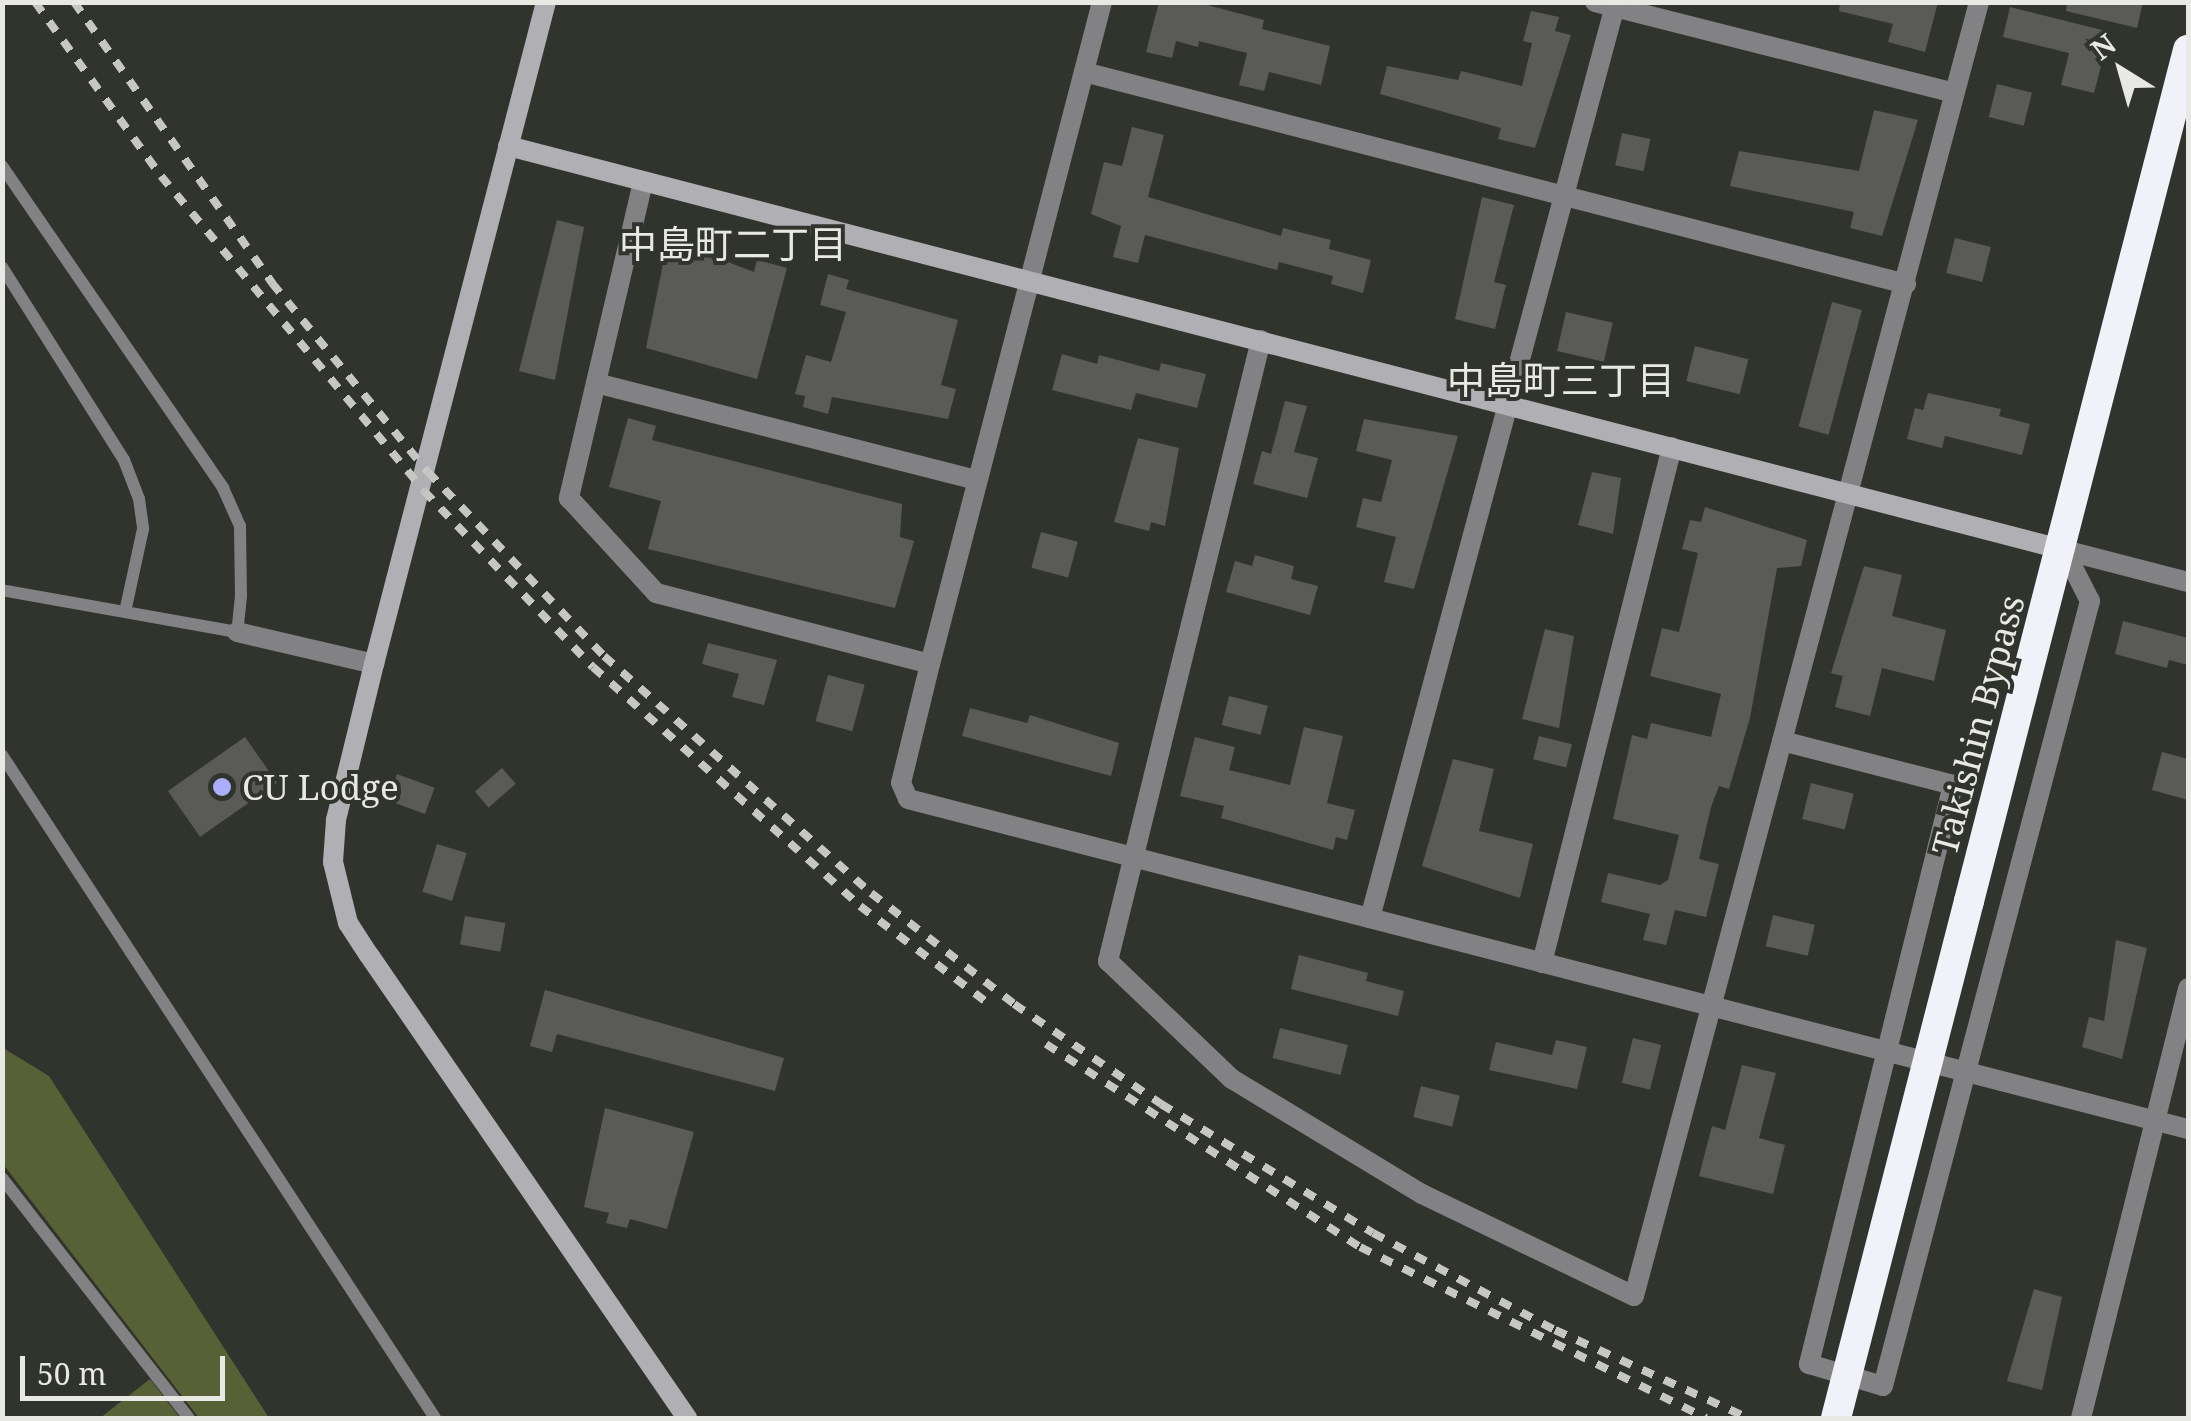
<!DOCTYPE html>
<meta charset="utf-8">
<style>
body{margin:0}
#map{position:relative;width:2191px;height:1421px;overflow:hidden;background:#31332d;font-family:"Noto Serif","Noto Sans JP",serif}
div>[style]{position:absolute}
.green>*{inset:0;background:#586136}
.building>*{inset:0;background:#5a5b56;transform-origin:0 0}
.lane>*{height:12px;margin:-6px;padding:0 6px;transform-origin:6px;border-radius:6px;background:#828285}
.street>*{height:20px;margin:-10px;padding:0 10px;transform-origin:10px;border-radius:10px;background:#828285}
.secondary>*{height:20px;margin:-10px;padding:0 10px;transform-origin:10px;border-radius:10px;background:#afafb4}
.highway>*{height:30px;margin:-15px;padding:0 15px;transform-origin:15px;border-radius:15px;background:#f1f2f9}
.rail>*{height:8px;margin-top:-4px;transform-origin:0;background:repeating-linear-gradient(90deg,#c6c7c3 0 12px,transparent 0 24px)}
.highway-bridge>*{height:30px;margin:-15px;padding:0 15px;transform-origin:15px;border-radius:15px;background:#f1f2f9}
.dots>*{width:28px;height:28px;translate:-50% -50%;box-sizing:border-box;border:5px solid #31332d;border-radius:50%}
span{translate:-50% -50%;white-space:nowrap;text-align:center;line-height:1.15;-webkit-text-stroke:8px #31332d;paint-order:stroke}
.street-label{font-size:35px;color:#e8e9e5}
.poi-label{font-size:35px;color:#e8e9e5}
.left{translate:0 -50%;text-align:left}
.neighbourhood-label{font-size:38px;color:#e8e9e5}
.frame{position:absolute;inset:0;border:5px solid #e8e9e5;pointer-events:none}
.north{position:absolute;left:2071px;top:20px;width:100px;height:100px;-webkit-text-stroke:8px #31332d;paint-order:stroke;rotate:323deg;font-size:28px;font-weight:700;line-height:40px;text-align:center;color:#e8e9e5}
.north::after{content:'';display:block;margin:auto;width:35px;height:45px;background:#e8e9e5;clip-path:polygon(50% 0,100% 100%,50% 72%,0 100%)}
.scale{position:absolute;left:20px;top:1356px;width:205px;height:45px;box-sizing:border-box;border:5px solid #e8e9e5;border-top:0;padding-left:12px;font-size:30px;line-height:35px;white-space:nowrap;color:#e8e9e5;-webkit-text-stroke:8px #31332d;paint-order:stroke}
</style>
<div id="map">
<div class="green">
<div style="clip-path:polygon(3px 1048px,49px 1076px,269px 1418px,199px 1418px,3px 1164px)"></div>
<div style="clip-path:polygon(150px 1379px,180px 1418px,100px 1418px)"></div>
</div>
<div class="building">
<div style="clip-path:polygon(1159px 2px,1196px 2px,1264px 20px,1262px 29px,1330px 46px,1321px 85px,1269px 72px,1264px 91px,1239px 85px,1247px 53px,1199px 41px,1198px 47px,1176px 41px,1172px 58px,1146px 52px)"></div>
<div style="clip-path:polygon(1840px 2px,1938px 2px,1925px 52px,1888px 42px,1893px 24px,1839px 11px)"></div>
<div style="clip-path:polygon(2067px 2px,2143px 2px,2137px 28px,2066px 11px)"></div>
<div style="clip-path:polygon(2010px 7px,2110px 32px,2094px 93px,2061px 85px,2069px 53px,2003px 37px)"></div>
<div style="clip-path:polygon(1531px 11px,1559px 17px,1555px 31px,1571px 35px,1535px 148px,1498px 139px,1501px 128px,1380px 94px,1387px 66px,1458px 80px,1461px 71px,1522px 86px,1532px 43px,1523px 41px)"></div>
<div style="left:1997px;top:84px;width:36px;height:34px;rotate:14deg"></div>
<div style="clip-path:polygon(1874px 110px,1918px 120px,1882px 236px,1850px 228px,1854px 212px,1730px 186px,1739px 151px,1859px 171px)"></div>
<div style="clip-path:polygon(1132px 127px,1164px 135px,1148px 197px,1281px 236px,1283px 228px,1331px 240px,1329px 249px,1371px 260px,1363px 293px,1331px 284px,1333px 276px,1279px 262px,1277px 270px,1145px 235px,1138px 263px,1113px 257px,1121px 226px,1091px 214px,1104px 162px,1122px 166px)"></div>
<div style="left:1622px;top:133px;width:29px;height:33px;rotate:12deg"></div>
<div style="clip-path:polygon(1482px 197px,1514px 205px,1494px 282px,1506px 285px,1495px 329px,1455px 319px)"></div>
<div style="clip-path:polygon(557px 220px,584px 227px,555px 380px,519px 371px)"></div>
<div style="left:1955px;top:238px;width:37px;height:36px;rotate:14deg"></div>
<div style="clip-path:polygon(668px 239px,754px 272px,757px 260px,787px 268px,757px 379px,646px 348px)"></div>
<div style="clip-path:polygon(828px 274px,849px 280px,846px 289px,958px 320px,941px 385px,956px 389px,948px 419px,832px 397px,828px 414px,803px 407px,805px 396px,795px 394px,806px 355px,831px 362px,846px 312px,820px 305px)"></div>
<div style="left:1832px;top:302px;width:31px;height:129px;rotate:15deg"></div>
<div style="left:1566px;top:312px;width:48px;height:40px;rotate:13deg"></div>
<div style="left:1695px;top:346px;width:55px;height:36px;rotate:14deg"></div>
<div style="clip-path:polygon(1062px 354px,1097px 364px,1099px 355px,1159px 371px,1161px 363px,1206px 374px,1197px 408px,1136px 393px,1131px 410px,1052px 390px)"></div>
<div style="clip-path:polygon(1928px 393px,2001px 409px,1999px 416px,2030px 424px,2022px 455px,1945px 436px,1942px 448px,1907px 439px,1915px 408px,1923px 410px)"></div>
<div style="clip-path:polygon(1285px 401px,1307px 406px,1294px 452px,1318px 458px,1307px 498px,1253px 484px,1262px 451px,1271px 454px)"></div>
<div style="clip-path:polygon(628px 418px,656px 426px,652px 440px,902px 504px,900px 537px,914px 541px,895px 608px,648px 549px,661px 501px,609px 487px)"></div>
<div style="clip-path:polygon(1364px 419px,1458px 436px,1414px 589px,1384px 582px,1396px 537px,1356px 527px,1363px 498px,1381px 502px,1392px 460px,1356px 451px)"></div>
<div style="clip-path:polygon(1138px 438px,1179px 448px,1165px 526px,1151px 522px,1149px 531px,1114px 522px)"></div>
<div style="clip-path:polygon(1592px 472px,1621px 478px,1613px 534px,1578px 525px)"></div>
<div style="clip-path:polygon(1705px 507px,1807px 540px,1801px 566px,1777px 568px,1750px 718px,1729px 789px,1719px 786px,1711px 807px,1699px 859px,1719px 864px,1706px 917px,1675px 910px,1666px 945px,1643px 940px,1650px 914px,1601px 902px,1608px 873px,1660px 885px,1668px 880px,1679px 835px,1613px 819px,1632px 735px,1647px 739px,1651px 723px,1711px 737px,1721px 694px,1650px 676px,1662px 628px,1679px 632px,1698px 553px,1682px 549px,1690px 520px,1701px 522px)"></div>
<div style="left:1041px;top:532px;width:38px;height:37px;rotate:15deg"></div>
<div style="clip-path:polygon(1255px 555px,1294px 566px,1291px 579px,1318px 586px,1310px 615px,1226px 592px,1235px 561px,1252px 566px)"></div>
<div style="clip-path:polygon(1864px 566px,1902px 575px,1892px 616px,1946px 630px,1934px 681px,1882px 668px,1870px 716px,1835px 707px,1843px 676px,1831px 673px)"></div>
<div style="clip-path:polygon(2123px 621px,2188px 638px,2188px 665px,2169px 660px,2167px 668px,2115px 654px)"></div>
<div style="clip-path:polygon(1545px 629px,1574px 636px,1559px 728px,1522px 719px)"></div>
<div style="clip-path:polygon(708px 643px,777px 660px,764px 705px,732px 697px,739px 674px,702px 664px)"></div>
<div style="left:828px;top:675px;width:38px;height:48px;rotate:15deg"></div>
<div style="left:1229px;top:696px;width:40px;height:30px;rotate:14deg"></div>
<div style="clip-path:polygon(970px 708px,1027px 723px,1030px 715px,1119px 743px,1111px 776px,962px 736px)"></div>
<div style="clip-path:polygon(1304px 727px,1343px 736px,1327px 803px,1355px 810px,1347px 840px,1336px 837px,1333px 850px,1221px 818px,1224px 806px,1180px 796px,1195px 737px,1235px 747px,1229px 770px,1290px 785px)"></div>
<div style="left:1539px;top:736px;width:34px;height:24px;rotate:14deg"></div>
<div style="left:245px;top:737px;width:56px;height:94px;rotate:55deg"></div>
<div style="clip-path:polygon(2162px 752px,2188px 759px,2188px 800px,2152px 790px)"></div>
<div style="clip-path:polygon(1453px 759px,1494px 769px,1479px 831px,1533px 844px,1520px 898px,1422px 866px)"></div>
<div style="left:502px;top:768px;width:21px;height:36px;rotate:49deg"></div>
<div style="left:397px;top:774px;width:40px;height:28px;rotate:20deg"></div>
<div style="left:1811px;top:783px;width:44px;height:37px;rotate:14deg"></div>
<div style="left:437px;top:844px;width:31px;height:50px;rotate:17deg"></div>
<div style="left:1773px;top:915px;width:43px;height:32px;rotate:13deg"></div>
<div style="left:465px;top:916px;width:41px;height:29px;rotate:10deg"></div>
<div style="clip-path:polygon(2116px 940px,2147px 948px,2122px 1059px,2082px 1047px,2089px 1017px,2104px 1021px)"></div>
<div style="clip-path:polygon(1299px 955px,1368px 973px,1366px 981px,1404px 991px,1398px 1016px,1291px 989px)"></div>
<div style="clip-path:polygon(545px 990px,784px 1058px,775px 1091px,557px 1034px,552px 1052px,530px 1046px)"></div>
<div style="left:1280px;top:1028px;width:70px;height:31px;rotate:14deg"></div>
<div style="left:1633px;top:1038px;width:29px;height:46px;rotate:14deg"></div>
<div style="clip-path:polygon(1556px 1040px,1587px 1047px,1577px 1089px,1489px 1070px,1496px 1042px,1552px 1055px)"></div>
<div style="clip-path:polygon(1742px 1065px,1776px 1073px,1759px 1138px,1785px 1145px,1773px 1194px,1699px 1176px,1712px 1126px,1725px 1130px)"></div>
<div style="left:1421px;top:1086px;width:40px;height:32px;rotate:14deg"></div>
<div style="clip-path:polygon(605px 1108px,694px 1132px,667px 1229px,630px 1219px,627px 1228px,606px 1223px,609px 1213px,584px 1207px)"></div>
<div style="clip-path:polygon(2034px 1289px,2062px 1297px,2042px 1390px,2007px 1381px)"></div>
</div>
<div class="lane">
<div style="left:2px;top:166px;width:391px;rotate:55.5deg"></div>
<div style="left:223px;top:488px;width:42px;rotate:65.9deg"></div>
<div style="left:240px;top:526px;width:70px;rotate:89.2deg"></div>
<div style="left:241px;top:596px;width:36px;rotate:96deg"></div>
<div style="left:237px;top:632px;width:239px;rotate:-169.9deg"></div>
<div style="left:2px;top:267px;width:228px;rotate:57.7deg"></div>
<div style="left:124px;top:460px;width:42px;rotate:69deg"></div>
<div style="left:139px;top:499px;width:30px;rotate:82deg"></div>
<div style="left:143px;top:529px;width:85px;rotate:102.2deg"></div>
<div style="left:2px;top:755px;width:792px;rotate:56.85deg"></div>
<div style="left:2px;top:1178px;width:304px;rotate:52.1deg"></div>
</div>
<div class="street">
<div style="left:1102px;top:2px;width:684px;rotate:104.56deg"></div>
<div style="left:930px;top:664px;width:122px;rotate:103.7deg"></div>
<div style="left:901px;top:783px;width:17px;rotate:66deg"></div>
<div style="left:908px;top:799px;width:1322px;rotate:14.46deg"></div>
<div style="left:1595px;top:2px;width:370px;rotate:14.2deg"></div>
<div style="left:1084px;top:72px;width:849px;rotate:14.46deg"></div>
<div style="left:643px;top:182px;width:325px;rotate:103.2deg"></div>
<div style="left:569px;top:498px;width:129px;rotate:47.5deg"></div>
<div style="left:656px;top:593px;width:283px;rotate:14.5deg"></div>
<div style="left:1261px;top:340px;width:640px;rotate:103.84deg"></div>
<div style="left:1108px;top:961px;width:171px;rotate:43.6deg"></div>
<div style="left:1232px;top:1079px;width:222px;rotate:31.2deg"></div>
<div style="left:1422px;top:1194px;width:235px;rotate:25.7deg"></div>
<div style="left:1634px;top:1296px;width:1339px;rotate:-75.07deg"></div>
<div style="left:596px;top:383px;width:393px;rotate:14.3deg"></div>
<div style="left:2064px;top:550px;width:128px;rotate:14.5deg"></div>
<div style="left:237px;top:632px;width:141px;rotate:13.1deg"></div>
<div style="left:1782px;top:741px;width:177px;rotate:14.4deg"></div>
<div style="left:1953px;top:785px;width:597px;rotate:103.97deg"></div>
<div style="left:1809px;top:1364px;width:77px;rotate:16.6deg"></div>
<div style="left:1883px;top:1386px;width:812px;rotate:-75.23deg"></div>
<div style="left:2090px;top:601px;width:57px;rotate:-117deg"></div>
<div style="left:1370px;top:918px;width:948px;rotate:-74.97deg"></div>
<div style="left:1542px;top:963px;width:532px;rotate:-75.86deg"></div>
<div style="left:2081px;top:1418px;width:443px;rotate:-76deg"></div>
</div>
<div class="secondary">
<div style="left:546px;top:2px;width:684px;rotate:104.56deg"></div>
<div style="left:374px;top:664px;width:161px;rotate:103.7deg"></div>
<div style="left:336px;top:820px;width:42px;rotate:94.1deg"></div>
<div style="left:333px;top:862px;width:63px;rotate:76.2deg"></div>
<div style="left:348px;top:923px;width:38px;rotate:57deg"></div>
<div style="left:369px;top:955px;width:562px;rotate:55.52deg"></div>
<div style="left:508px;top:146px;width:1608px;rotate:14.55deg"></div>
</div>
<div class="highway">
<div style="left:1969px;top:901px;width:879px;rotate:-75.57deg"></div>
</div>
<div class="rail">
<div style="left:35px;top:2px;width:215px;rotate:54.1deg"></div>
<div style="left:161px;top:176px;width:410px;rotate:50.1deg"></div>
<div style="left:424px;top:491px;width:244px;rotate:46.2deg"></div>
<div style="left:593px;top:667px;width:358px;rotate:41.8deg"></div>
<div style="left:860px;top:906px;width:162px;rotate:37.2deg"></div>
<div style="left:74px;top:2px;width:344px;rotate:54.8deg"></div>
<div style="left:272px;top:283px;width:245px;rotate:50.5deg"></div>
<div style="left:428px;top:472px;width:255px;rotate:46.3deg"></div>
<div style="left:604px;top:656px;width:357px;rotate:41.6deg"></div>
<div style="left:871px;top:893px;width:181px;rotate:37.8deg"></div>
<div style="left:1014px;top:1004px;width:178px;rotate:34.2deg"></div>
<div style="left:1161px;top:1104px;width:248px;rotate:31.3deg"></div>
<div style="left:1373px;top:1233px;width:206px;rotate:28.1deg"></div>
<div style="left:1555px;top:1330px;width:212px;rotate:24.5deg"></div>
<div style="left:1046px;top:1044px;width:374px;rotate:32.9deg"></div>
<div style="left:1360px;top:1247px;width:386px;rotate:26.3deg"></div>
</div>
<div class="highway-bridge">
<div style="left:1836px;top:1418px;width:534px;rotate:-75.57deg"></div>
</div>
<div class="dots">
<div style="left:222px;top:787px;background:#abaffb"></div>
</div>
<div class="street-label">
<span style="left:1978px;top:725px;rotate:-75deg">Takishin Bypass</span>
</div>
<div class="poi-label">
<span class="left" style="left:242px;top:787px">CU Lodge</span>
</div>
<div class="neighbourhood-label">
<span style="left:733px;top:244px">中島町二丁目</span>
<span style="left:1561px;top:380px">中島町三丁目</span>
</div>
<div class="frame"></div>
<div class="north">N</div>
<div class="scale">50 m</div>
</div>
